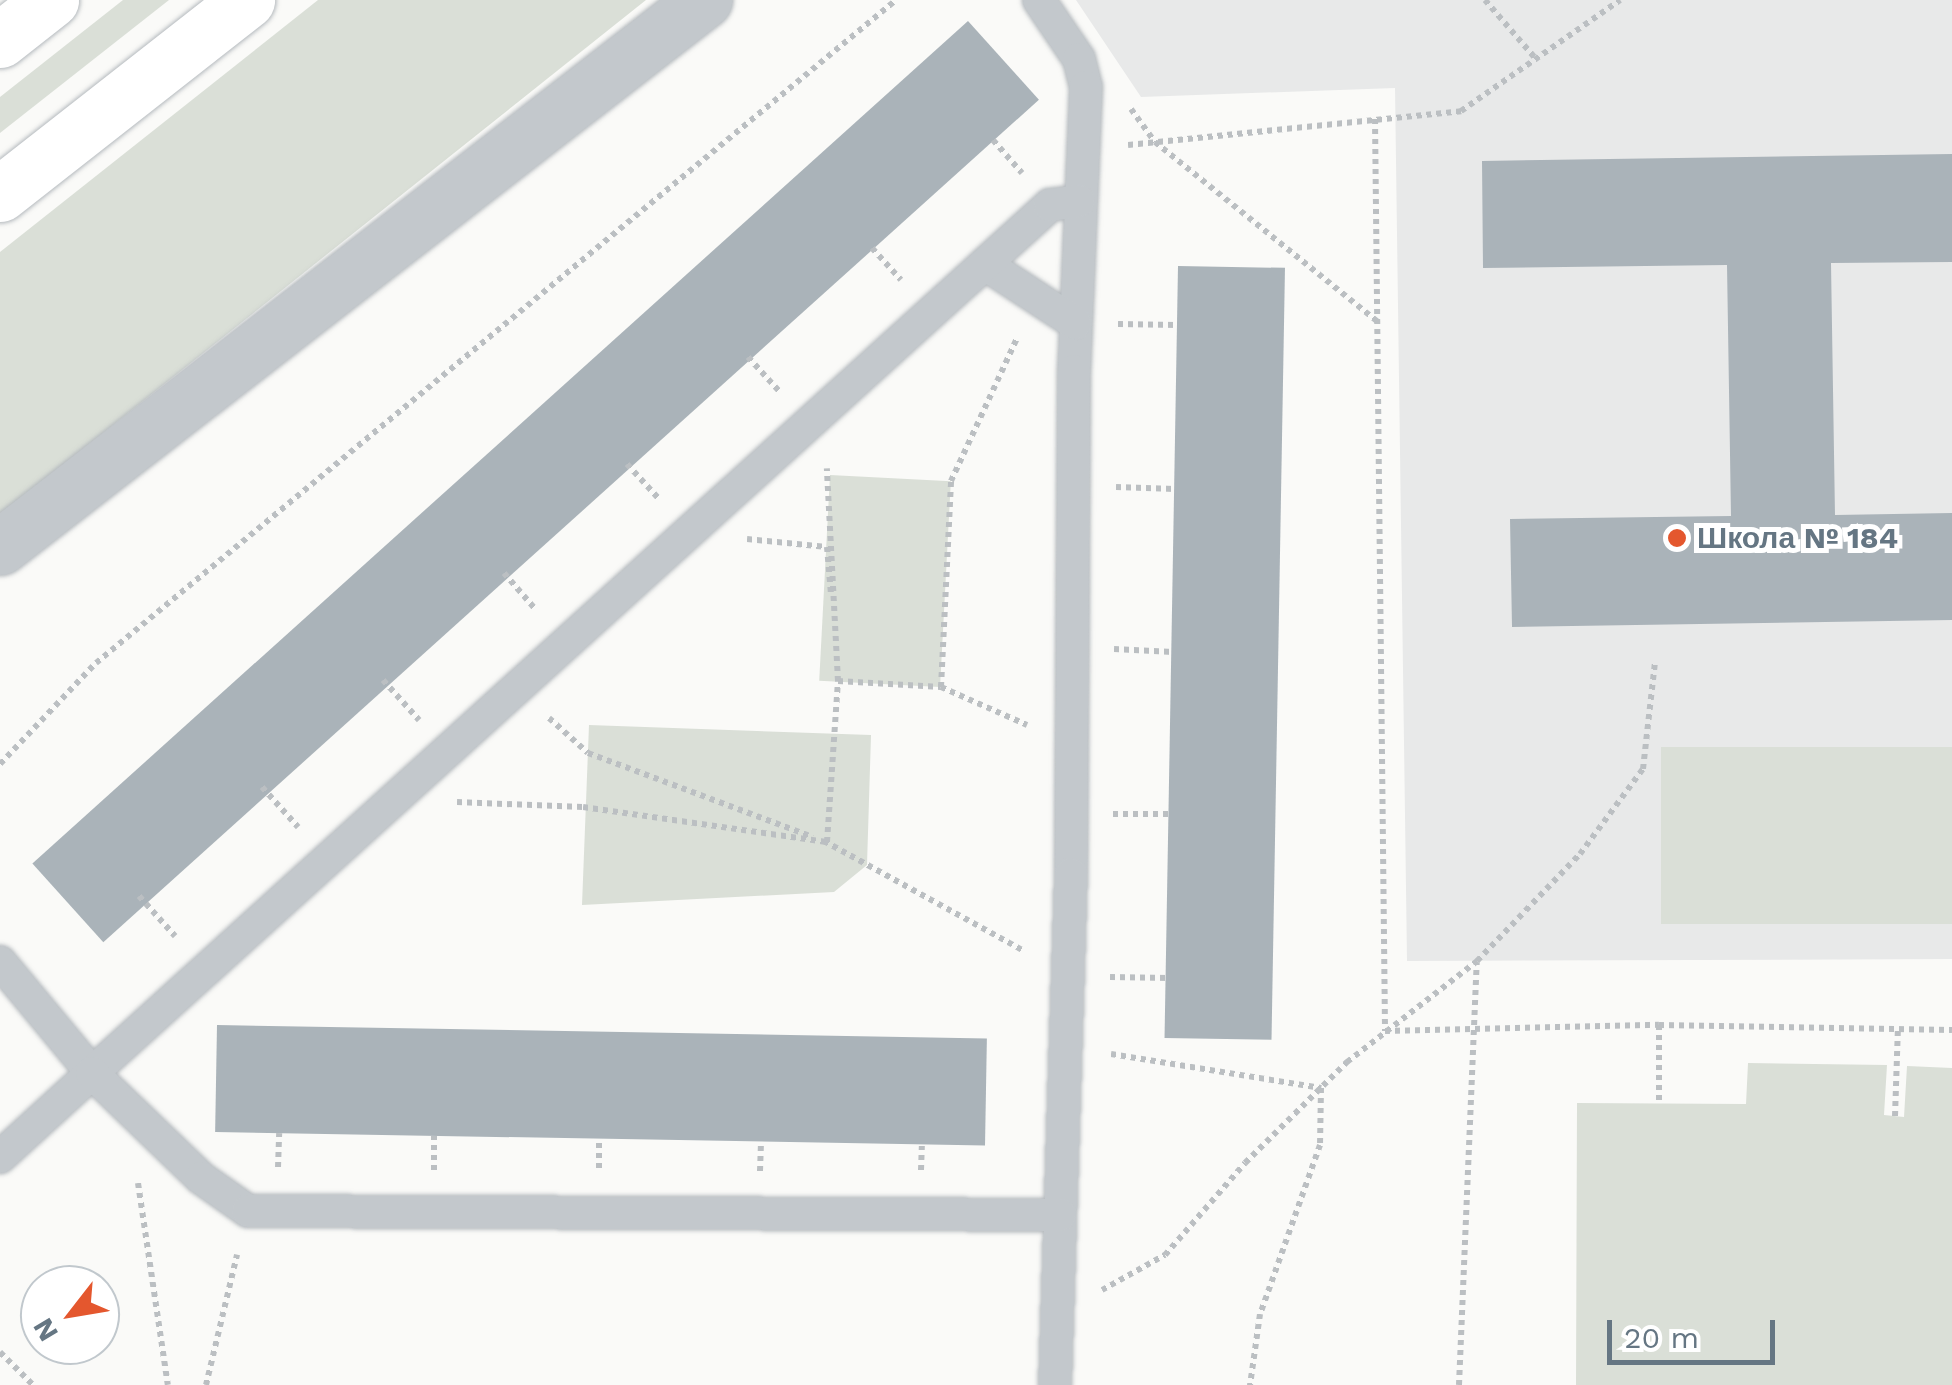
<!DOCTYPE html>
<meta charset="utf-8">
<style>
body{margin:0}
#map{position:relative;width:1952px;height:1385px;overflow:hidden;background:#fafaf8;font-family:"Work Sans",sans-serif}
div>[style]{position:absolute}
.built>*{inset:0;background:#e8e9e9}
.green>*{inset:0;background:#dadfd7;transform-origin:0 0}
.building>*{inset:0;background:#aab3b9;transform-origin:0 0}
.path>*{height:6px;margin-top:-3px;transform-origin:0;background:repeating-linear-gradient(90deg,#bbbfc2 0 5px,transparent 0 10px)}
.roads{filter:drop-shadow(0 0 2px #b5babe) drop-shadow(0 0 2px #b5babe)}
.service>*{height:32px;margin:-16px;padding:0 16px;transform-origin:16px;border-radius:16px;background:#c3c8cc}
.minor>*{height:55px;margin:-27.5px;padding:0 27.5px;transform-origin:27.5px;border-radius:27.5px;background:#c3c8cc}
.primary>*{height:55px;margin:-27.5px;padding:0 27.5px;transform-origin:27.5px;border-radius:27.5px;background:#fff}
.dots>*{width:28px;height:28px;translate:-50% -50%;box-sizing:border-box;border:5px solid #fff;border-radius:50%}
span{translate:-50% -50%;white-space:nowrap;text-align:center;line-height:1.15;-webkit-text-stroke:10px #fff;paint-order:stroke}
.poi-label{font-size:30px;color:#657683;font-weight:700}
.left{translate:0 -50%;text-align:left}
.north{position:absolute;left:20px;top:1265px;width:100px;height:100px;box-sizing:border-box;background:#fff;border:2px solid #c1c8cd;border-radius:50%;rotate:239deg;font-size:28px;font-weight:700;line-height:40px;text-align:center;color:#657683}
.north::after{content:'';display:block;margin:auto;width:35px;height:45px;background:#e4572e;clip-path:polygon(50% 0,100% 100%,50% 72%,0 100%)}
.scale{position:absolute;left:1607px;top:1320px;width:168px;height:45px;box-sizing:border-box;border:5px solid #657683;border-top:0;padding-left:12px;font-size:30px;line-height:35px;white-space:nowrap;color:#657683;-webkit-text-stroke:8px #fff;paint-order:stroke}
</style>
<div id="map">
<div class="built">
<div style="clip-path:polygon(1076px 0,1952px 0,1952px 959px,1407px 961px,1395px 88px,1141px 97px)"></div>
</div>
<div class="green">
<div style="clip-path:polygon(123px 0,169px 0,0 133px,0 97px)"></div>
<div style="clip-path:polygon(318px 0,646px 0,0 515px,0 252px)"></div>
<div style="left:830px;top:475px;width:121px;height:206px;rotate:3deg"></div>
<div style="clip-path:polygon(589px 725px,871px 735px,867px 865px,834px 892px,582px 905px)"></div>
<div style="left:1952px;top:747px;width:177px;height:291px;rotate:90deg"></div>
<div style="clip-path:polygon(1748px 1063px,1887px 1065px,1884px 1115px,1904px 1117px,1907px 1066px,1952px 1068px,1952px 1385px,1576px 1385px,1577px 1103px,1746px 1104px)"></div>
</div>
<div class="building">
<div style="left:968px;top:21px;width:106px;height:1259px;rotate:48deg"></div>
<div style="clip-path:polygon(1952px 154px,1952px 262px,1831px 263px,1835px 515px,1952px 513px,1952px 620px,1512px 627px,1510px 519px,1731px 516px,1727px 265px,1483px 268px,1482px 161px)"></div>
<div style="left:1178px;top:266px;width:107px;height:772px;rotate:1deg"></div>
<div style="left:217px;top:1025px;width:770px;height:107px;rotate:1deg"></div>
</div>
<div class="path">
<div style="left:1485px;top:0;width:78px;rotate:49.2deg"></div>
<div style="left:1131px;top:109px;width:41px;rotate:54deg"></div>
<div style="left:1155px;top:142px;width:287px;rotate:38.9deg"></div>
<div style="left:1375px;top:119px;width:912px;rotate:89.37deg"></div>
<div style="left:1385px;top:1031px;width:274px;rotate:-1.3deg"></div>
<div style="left:1659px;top:1025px;width:293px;rotate:1deg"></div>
<div style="left:993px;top:140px;width:44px;rotate:48.7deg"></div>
<div style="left:1128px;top:145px;width:335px;rotate:-5.8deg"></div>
<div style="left:1461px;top:111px;width:194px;rotate:-34.9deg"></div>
<div style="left:872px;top:248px;width:43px;rotate:47.8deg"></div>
<div style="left:1118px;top:324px;width:59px;rotate:1deg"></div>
<div style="left:748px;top:357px;width:46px;rotate:47.6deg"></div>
<div style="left:627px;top:464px;width:49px;rotate:47.5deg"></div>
<div style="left:1116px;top:487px;width:59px;rotate:1.9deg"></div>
<div style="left:747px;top:539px;width:80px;rotate:5.7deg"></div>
<div style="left:827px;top:547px;width:48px;rotate:85.2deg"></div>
<div style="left:504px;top:573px;width:49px;rotate:49.1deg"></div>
<div style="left:1114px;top:649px;width:59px;rotate:2.9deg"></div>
<div style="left:383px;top:680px;width:54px;rotate:48deg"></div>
<div style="left:838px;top:681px;width:103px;rotate:3.3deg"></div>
<div style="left:941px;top:687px;width:94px;rotate:23.8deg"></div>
<div style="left:941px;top:687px;width:206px;rotate:-87.2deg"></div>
<div style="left:951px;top:481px;width:157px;rotate:-65.2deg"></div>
<div style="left:549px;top:718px;width:52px;rotate:41.9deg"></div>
<div style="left:588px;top:753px;width:240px;rotate:20.5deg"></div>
<div style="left:0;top:764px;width:139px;rotate:-46.5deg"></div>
<div style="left:96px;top:663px;width:1039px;rotate:-39.65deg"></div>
<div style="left:262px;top:787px;width:54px;rotate:48deg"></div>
<div style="left:457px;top:802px;width:126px;rotate:2.3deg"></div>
<div style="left:583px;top:807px;width:246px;rotate:8.2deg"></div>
<div style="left:827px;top:842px;width:161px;rotate:-86.1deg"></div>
<div style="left:838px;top:681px;width:213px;rotate:-93deg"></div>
<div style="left:1113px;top:814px;width:58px"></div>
<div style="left:824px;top:841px;width:228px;rotate:28.8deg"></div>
<div style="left:139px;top:896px;width:54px;rotate:48deg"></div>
<div style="left:1110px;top:977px;width:59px;rotate:1deg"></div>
<div style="left:1659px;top:1025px;width:78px;rotate:90deg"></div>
<div style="left:1111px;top:1054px;width:213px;rotate:9.2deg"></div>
<div style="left:1321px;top:1088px;width:57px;rotate:91deg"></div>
<div style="left:1320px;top:1145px;width:179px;rotate:109.5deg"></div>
<div style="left:1260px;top:1314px;width:72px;rotate:98deg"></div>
<div style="left:1895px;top:1116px;width:90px;rotate:-88.1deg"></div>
<div style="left:278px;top:1167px;width:34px;rotate:-88deg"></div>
<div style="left:599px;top:1168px;width:28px;rotate:-90deg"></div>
<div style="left:434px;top:1170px;width:34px;rotate:-90deg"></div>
<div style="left:921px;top:1170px;width:24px;rotate:-88deg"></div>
<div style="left:760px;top:1171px;width:28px;rotate:-88deg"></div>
<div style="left:138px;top:1183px;width:204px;rotate:81.6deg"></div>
<div style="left:1102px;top:1290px;width:72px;rotate:-29.1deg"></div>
<div style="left:1165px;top:1255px;width:122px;rotate:-49deg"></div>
<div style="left:1245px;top:1163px;width:144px;rotate:-44.7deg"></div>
<div style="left:1347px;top:1062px;width:165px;rotate:-37.8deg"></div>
<div style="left:1477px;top:961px;width:149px;rotate:-46.1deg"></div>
<div style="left:1580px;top:854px;width:106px;rotate:-53.5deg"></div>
<div style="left:1643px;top:769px;width:108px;rotate:-83.6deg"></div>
<div style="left:0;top:1352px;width:47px;rotate:45deg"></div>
<div style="left:206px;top:1385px;width:134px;rotate:-76.6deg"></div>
<div style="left:1459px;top:1385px;width:423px;rotate:-87.6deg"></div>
</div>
<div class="roads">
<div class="service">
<div style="left:1039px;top:0;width:71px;rotate:55.9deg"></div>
<div style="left:1079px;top:59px;width:29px;rotate:76deg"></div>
<div style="left:1086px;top:87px;width:284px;rotate:92.4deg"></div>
<div style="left:1074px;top:371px;width:503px;rotate:90.34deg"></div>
<div style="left:1071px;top:874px;width:511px;rotate:91.79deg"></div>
<div style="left:985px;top:264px;width:108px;rotate:33.2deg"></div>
<div style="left:0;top:962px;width:144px;rotate:50.3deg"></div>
<div style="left:92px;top:1073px;width:1293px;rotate:-42.18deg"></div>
<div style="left:1050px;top:205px;width:29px;rotate:-8deg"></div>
<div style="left:0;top:1157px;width:125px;rotate:-42.4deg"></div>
<div style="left:92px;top:1073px;width:151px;rotate:43.9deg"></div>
<div style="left:201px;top:1178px;width:57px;rotate:35.1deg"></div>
<div style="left:248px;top:1211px;width:812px;rotate:0.28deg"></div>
</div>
<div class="minor">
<div style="left:0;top:547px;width:892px;rotate:-37.85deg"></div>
</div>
<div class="primary">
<div style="left:0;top:40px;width:65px;rotate:-38.1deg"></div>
<div style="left:0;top:194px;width:314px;rotate:-38.1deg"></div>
</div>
</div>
<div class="dots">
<div style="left:1677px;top:538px;background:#e4572e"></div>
</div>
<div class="poi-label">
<span class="left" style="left:1697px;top:538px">Школа № 184</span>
</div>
<div class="north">N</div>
<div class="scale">20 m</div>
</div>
